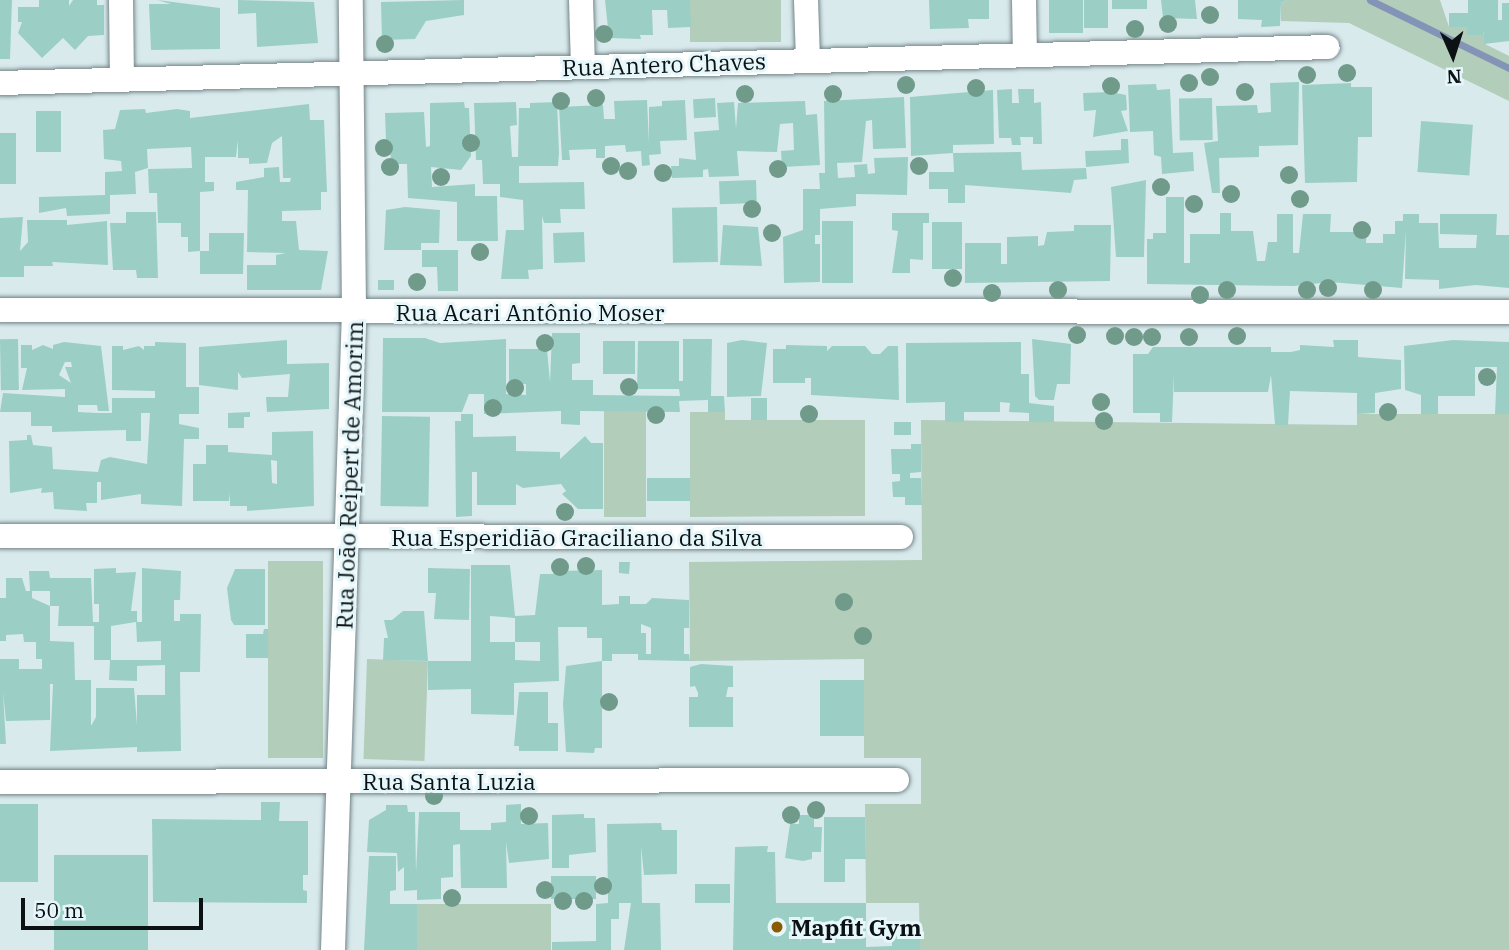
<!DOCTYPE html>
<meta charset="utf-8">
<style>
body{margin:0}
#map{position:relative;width:1509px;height:950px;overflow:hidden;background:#d9eaed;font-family:"IBM Plex Serif",serif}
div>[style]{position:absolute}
.green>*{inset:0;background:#b2cdba;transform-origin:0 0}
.stream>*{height:7px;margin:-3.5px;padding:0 3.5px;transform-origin:3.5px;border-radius:3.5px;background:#8394b7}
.building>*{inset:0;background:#9bcfc6;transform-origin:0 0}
.roads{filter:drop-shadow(0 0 2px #758588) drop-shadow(0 0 2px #758588)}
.minor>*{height:24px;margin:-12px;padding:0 12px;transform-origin:12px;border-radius:12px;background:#fff}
.trees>*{width:18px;height:18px;margin:-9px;border-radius:50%;background:#709a89}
.dots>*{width:19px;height:19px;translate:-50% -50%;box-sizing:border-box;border:4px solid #e6f7fb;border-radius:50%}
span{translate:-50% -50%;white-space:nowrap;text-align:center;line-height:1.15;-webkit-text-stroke:6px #e6f7fb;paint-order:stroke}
.street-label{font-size:23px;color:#0c1213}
.poi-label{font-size:23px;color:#0c1213;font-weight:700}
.left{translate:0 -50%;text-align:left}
.north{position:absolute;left:1418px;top:21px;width:70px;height:70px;-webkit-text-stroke:5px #e6f7fb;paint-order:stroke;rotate:177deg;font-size:19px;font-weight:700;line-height:28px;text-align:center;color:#0c1213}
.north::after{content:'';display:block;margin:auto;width:24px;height:32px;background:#0c1213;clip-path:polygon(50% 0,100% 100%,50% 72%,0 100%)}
.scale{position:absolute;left:21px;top:898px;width:182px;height:32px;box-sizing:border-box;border:4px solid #0c1213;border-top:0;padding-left:9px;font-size:21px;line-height:24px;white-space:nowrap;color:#0c1213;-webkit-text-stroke:5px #e6f7fb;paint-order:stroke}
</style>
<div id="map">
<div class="green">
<div style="left:690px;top:0;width:91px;height:42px"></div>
<div style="clip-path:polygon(1287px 0,1440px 0,1449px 27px,1467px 27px,1467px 35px,1483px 35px,1484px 31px,1485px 44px,1509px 56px,1509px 101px,1349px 23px,1281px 21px,1281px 3px)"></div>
<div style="left:604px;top:411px;width:42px;height:106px"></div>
<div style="clip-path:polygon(690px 412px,725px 412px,725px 420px,865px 420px,865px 516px,690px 517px)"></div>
<div style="clip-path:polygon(1357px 414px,1509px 414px,1509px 950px,920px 950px,919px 903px,866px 903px,865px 804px,921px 804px,921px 758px,864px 758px,864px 659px,690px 661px,689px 562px,922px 560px,921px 420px,1357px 425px)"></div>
<div style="left:268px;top:561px;width:55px;height:197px"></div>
<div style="left:367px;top:659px;width:61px;height:100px;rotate:2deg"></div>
<div style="left:417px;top:904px;width:134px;height:46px"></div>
</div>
<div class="stream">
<div style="left:1370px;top:0;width:155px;rotate:26.1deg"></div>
</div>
<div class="building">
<div style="clip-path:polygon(0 0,12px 0,10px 59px,0 59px)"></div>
<div style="clip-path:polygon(39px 0,69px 0,69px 6px,73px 0,97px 0,97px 5px,104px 5px,104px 35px,88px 36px,75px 50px,63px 38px,42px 58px,18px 33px,22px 22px,18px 22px,18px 7px,39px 7px)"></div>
<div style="clip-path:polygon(157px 0,220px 8px,220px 49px,151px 50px,149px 4px,171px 4px)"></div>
<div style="clip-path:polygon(238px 0,314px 2px,318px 43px,257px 47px,256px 13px,238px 14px)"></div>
<div style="clip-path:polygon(464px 0,464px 15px,426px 21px,415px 39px,382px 40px,381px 2px)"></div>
<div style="clip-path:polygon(605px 0,690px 0,691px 27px,668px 28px,667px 10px,652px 10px,653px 35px,640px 35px,641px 39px,609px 38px)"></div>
<div style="clip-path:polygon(929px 0,989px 0,989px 19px,968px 19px,969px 28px,930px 29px)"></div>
<div style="left:1049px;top:0;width:34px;height:33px"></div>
<div style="left:1084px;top:0;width:24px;height:28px"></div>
<div style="left:1112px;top:0;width:35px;height:9px"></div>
<div style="clip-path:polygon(1161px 0,1195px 0,1197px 19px,1163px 18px)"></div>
<div style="clip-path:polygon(1238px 0,1287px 0,1281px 3px,1280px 26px,1261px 27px,1262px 20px,1238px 19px)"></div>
<div style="clip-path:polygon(1468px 0,1498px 0,1498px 20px,1502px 20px,1502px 3px,1509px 3px,1509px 41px,1484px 44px,1484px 31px,1483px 35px,1467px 35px,1467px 27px,1449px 27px,1449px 13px,1468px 13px)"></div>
<div style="clip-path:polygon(1299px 82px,1298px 145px,1259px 146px,1259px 157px,1219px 158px,1220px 193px,1212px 193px,1204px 143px,1218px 141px,1216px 106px,1257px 105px,1258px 113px,1271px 112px,1270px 83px)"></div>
<div style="clip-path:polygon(1351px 83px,1351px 87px,1372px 87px,1372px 137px,1358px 137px,1357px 182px,1305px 183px,1302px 85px)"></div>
<div style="clip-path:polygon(1156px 84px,1157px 90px,1170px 89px,1173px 153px,1193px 152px,1194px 171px,1162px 174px,1161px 157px,1154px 155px,1153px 131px,1130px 132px,1128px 85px)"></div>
<div style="clip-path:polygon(1012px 89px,1012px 103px,1019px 103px,1018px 89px,1034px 89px,1034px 103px,1041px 102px,1042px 144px,1033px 144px,1033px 137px,1020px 137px,1021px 145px,1012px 145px,1011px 138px,999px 138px,997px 90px)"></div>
<div style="clip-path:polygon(993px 90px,994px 144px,953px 145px,953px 153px,1021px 152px,1022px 170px,1086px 168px,1087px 179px,1074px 180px,1071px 193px,965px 185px,965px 203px,948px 203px,948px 189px,929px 189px,929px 172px,954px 172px,953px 153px,911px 156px,910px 97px)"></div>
<div style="clip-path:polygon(1111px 92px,1126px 95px,1127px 110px,1121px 111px,1128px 131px,1093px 137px,1096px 110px,1084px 111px,1083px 93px)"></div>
<div style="clip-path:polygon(904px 97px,906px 148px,873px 149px,872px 120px,866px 121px,862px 162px,837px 163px,838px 178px,855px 177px,854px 165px,867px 164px,868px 174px,875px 173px,874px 158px,908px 157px,907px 195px,856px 194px,856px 206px,820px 209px,820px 235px,815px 235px,815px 244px,820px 244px,820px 282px,784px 283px,783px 237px,803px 230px,803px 189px,820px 189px,819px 173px,825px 173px,824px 101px)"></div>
<div style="left:715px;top:98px;width:19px;height:22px;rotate:87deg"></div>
<div style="left:1212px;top:98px;width:42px;height:33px;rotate:89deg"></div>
<div style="clip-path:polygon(647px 100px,649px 143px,649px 107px,662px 106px,662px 101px,685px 100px,687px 140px,660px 141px,661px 154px,649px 155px,650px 165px,642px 166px,641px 151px,626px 152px,625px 145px,605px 146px,605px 158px,596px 158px,596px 149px,569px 150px,570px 160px,562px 160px,559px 107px,603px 105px,604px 119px,615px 119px,614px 101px)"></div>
<div style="clip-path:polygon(805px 101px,806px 115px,817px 114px,820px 165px,782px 167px,781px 151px,794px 150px,793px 123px,780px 124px,777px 152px,737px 151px,739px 176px,709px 177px,708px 169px,703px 170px,703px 177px,672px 178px,671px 166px,679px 166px,679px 158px,696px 160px,694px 132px,719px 130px,717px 103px,734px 102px,736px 128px,738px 103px)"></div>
<div style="clip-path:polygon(464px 102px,465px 108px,469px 108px,471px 156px,461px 170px,431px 167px,432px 187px,475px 184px,475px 196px,497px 196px,498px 241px,457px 241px,457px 202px,408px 198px,407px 164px,391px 164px,390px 141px,386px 141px,385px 113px,424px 112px,426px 147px,430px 146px,430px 103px)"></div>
<div style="clip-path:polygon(516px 102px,517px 125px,510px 126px,512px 157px,518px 157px,519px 108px,530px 108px,530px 103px,557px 102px,559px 153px,558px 166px,519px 166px,519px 183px,584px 182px,585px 209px,560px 209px,561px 223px,544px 223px,542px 216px,543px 269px,528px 270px,529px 279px,501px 279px,506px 230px,524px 230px,523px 200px,500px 197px,500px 184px,483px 184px,482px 160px,476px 160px,474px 103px)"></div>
<div style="clip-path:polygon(309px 104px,310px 120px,324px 120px,327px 192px,321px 192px,321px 210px,282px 211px,282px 221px,296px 221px,299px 250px,328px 251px,321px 290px,247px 290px,247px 265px,276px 265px,276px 255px,286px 253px,247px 252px,248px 190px,236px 190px,236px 182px,264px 177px,264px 168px,279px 167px,280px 182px,290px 182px,291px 178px,283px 178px,282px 136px,272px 143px,267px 163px,249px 164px,249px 158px,238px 158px,238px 140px,236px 157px,205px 157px,205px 182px,214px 182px,214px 191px,200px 192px,200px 251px,209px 251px,209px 233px,244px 233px,243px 274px,200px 274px,200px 251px,188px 252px,188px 237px,181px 237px,181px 223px,158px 223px,157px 193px,149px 193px,148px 169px,192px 168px,191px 147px,147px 149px,148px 168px,135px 172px,136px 194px,110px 195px,110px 214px,67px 216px,66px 208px,39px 213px,39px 197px,105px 195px,105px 172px,122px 171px,121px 161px,104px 159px,103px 130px,115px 129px,120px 110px,145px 109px,146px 113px,177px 109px,190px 111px,190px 118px)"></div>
<div style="left:36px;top:111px;width:25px;height:41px"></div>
<div style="left:1421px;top:121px;width:52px;height:51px;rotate:4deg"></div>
<div style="left:0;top:133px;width:16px;height:51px"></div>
<div style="clip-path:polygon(1121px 139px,1128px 139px,1129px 163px,1086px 167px,1085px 151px,1121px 150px)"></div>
<div style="left:756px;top:180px;width:23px;height:37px;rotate:88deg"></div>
<div style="clip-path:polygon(1146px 180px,1144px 257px,1116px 257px,1111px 187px)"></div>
<div style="clip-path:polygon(1166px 197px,1184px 197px,1184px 263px,1190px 263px,1190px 234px,1220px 234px,1220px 213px,1231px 213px,1231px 231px,1253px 231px,1257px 261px,1265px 261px,1268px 242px,1277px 242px,1277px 214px,1293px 214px,1293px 253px,1299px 253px,1303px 214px,1331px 214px,1330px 232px,1367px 232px,1366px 243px,1383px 243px,1383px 234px,1395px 234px,1395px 221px,1403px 221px,1403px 214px,1419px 214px,1419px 223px,1438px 223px,1439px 248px,1476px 248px,1477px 235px,1440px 234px,1440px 214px,1497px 214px,1496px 235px,1509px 235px,1509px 288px,1476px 285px,1439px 289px,1439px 280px,1405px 279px,1406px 230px,1402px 288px,1330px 282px,1294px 286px,1147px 284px,1147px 239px,1153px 239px,1153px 233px,1166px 233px)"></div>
<div style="clip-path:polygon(405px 207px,440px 210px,439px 243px,421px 243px,421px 250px,384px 250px,386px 210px)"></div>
<div style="left:717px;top:207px;width:55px;height:45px;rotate:89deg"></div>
<div style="clip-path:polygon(126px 212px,156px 212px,158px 278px,137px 278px,136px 270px,113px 270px,110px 223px,126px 223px)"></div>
<div style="clip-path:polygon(892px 213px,929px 213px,929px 223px,923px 223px,923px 260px,910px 259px,910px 273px,892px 273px,898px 231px,892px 230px)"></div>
<div style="clip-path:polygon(23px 217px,20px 251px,28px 242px,27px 220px,67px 220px,67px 225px,107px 221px,108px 265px,52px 262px,53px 266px,24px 266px,24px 277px,0 277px,0 218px)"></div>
<div style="left:822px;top:221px;width:31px;height:62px"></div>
<div style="left:932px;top:222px;width:30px;height:47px"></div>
<div style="clip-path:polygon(723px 225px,758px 227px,762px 266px,720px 265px)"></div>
<div style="clip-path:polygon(1074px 225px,1111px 225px,1110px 281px,965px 283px,965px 243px,1001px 243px,1001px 264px,1007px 264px,1007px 237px,1038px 236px,1038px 246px,1044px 245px,1047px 232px,1074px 231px)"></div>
<div style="left:584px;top:232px;width:30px;height:31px;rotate:88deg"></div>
<div style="clip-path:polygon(422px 250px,458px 250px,458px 291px,438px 291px,437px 267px,422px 267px)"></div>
<div style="left:378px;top:280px;width:16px;height:10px"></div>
<div style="clip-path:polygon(552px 333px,580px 333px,580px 363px,572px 364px,572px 380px,593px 380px,593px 395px,680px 396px,679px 389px,637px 389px,638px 341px,679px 341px,679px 381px,683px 381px,683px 339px,712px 339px,711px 396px,724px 396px,725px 412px,708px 412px,708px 400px,679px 401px,680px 412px,580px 411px,580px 425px,561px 424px,561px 411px,484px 414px,484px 394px,469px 394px,462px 412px,382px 412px,383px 338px,425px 338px,440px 343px,506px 339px,506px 394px,526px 395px,526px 384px,509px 384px,509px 349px,547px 349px,550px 382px)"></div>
<div style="left:18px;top:339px;width:51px;height:18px;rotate:89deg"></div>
<div style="clip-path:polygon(1032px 339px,1071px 344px,1070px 384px,1057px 384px,1054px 400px,1039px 400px,1035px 396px)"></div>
<div style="clip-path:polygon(287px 340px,287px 364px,329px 363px,329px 409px,267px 412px,266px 397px,288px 397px,290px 374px,242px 378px,238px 372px,238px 390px,199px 385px,199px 347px)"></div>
<div style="clip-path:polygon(742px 340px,767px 343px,761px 396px,727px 397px,727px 343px)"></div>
<div style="clip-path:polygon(1333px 340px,1358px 340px,1358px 357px,1401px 360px,1401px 389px,1375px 393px,1375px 413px,1357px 414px,1357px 393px,1290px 391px,1288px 425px,1275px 425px,1271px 375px,1268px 392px,1174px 392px,1174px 374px,1172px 422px,1160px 422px,1160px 413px,1133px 413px,1133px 354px,1148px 354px,1153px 347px,1271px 347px,1271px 352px,1291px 352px,1300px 350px,1300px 345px,1334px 347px)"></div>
<div style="clip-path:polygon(1453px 340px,1509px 342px,1509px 414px,1495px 414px,1497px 367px,1475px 367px,1475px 396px,1438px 396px,1438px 414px,1421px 414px,1421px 395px,1405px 390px,1404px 346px)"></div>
<div style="left:603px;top:341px;width:32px;height:33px"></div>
<div style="clip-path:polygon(evenodd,64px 342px,101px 346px,109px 411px,98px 411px,97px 405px,78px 405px,78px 412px,97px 413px,112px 413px,112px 398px,155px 398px,155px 391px,112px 390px,112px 346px,123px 346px,123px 350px,139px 346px,144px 350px,144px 346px,155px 346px,155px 342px,186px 343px,186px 387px,199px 387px,199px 414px,179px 414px,179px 424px,199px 428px,199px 439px,184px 439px,182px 506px,141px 504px,141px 494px,101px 500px,101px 482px,97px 482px,97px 503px,86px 503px,87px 511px,54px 509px,53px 492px,41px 493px,42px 488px,10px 493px,9px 441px,27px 440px,27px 435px,31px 435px,33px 445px,52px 447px,53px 469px,98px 472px,101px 460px,110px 457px,147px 464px,150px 413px,141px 413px,141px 441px,126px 441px,126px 430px,52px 432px,52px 426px,31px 426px,31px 412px,0 412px,3px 393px,65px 397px,65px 389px,22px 390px,27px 368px,21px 368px,21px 345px,32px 345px,32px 350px,43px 345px,53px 349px,53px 345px,64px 342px,65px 362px,71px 362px,72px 367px,65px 367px,71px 383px,59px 375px,65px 362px)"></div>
<div style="clip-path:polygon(1021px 342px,1021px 374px,1029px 374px,1029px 403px,1054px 406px,1054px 422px,1029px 422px,1029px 413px,1009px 412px,1010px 403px,1000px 402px,1000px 412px,964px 412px,964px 422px,945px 422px,945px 402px,906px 403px,906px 343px)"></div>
<div style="clip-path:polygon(786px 345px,827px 346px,827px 351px,832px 346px,865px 346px,872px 354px,880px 354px,888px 346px,898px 346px,899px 400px,811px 395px,811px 378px,805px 378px,805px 383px,773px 383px,773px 349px,786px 349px)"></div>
<div style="left:767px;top:398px;width:22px;height:16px;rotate:90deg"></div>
<div style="clip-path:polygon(250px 412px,250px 417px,244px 417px,244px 428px,228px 428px,228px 413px)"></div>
<div style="clip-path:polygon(461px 414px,473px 414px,473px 437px,516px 436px,516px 451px,560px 452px,560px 459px,585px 436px,591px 443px,603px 443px,603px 509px,578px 509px,562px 494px,566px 491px,561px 484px,523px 488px,516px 484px,516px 505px,477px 505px,477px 472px,472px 472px,472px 516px,456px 517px,455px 421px,461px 421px)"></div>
<div style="left:382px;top:416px;width:48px;height:90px;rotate:1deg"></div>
<div style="left:894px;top:422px;width:17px;height:13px"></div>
<div style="clip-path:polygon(evenodd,313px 431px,314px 506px,247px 511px,247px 506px,230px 506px,230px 493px,229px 501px,193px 501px,193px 464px,206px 464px,206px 445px,228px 445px,228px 452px,272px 455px,272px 432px,313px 431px,271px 460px,277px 461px,277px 484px,272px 483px,271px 460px)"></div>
<div style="clip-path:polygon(911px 444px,921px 444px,921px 472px,910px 473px,910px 478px,921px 478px,922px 505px,905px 505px,905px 497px,893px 497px,892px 482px,900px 481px,900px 474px,892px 474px,891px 449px,911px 449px)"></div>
<div style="left:690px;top:478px;width:23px;height:43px;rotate:90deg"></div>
<div style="clip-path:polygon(619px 562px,630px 562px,629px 574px,619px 573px)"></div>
<div style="clip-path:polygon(evenodd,471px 565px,510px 565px,515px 616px,535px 615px,540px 574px,558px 574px,558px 571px,602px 570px,602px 605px,619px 604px,619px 596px,630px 596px,630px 604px,646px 604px,652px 598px,689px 600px,689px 628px,684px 628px,684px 654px,689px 654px,690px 661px,638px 660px,638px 654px,612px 654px,612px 661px,602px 661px,602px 748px,595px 748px,594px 753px,566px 752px,563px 704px,566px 666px,602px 661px,602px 638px,587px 638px,587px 627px,558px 627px,559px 681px,514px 683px,514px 715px,471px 714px,471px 689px,428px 690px,428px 661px,471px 661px,471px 565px,490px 616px,515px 618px,515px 642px,540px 642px,540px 661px,515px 660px,515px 642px,490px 642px,490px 616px,471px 565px,641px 624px,651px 628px,651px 654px,646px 654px,646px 633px,641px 633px,641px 624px)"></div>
<div style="clip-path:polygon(evenodd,116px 568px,116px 573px,136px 572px,131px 611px,137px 611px,137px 622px,142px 622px,142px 568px,181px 571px,180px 600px,174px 600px,174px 621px,180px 621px,180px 614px,201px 614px,200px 672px,180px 672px,181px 751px,137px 752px,137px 747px,50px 751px,53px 684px,50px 684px,50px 720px,6px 721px,3px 692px,6px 744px,0 744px,0 659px,19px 659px,19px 669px,42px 669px,42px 659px,36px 659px,36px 642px,24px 642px,23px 634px,6px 635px,6px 641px,0 641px,0 598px,6px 598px,6px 578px,22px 578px,26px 591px,30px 591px,29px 571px,49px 571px,50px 578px,91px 578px,93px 622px,99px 622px,99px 604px,94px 604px,94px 569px,116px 568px,32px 591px,50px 591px,50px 606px,32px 598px,32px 591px,116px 568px,50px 606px,59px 606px,58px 626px,94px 626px,94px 660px,110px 660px,109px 680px,137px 681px,137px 666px,165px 665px,165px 695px,137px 695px,137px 725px,134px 688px,96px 688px,96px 717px,91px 726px,91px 680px,75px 680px,74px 642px,50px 641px,50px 606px,116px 568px,136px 622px,137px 642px,161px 641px,161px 660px,111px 660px,111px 626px,136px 622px)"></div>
<div style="clip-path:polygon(428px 568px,470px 569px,469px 620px,434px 619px,436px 593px,428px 593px)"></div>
<div style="clip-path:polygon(235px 569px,265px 569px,265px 625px,234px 625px,231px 620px,227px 588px)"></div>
<div style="clip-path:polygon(403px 611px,424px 611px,428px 661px,383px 660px,384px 638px,388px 638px,384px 620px,392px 620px)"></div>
<div style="clip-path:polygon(264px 629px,268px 629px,268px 658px,246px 658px,246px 634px,263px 634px)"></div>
<div style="clip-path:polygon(701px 664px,733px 666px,733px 687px,728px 687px,726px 697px,733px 697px,733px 727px,689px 727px,689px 697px,698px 697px,698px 693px,695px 686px,690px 687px,690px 667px)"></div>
<div style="left:864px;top:680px;width:56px;height:44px;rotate:90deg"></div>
<div style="clip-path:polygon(519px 692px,548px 692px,548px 723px,558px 723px,558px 751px,519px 751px,519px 746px,514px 746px)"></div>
<div style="clip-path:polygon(261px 802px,280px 802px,279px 821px,308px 821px,308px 875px,303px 875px,303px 890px,307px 891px,307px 903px,153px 902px,152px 819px,261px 820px)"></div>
<div style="left:0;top:804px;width:38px;height:78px"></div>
<div style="clip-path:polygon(521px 804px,521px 824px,548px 823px,549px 859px,509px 863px,506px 842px,507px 888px,461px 888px,460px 844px,453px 845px,453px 877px,441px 878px,441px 899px,417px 900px,417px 890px,404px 891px,404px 867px,398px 872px,397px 853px,367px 852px,369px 820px,386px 810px,386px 805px,407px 805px,408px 812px,415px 812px,416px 872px,419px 812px,460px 812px,460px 830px,491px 830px,491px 823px,506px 822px,506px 805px)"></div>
<div style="clip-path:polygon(584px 814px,584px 818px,595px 818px,596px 852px,569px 855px,569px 868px,552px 868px,552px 815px)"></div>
<div style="clip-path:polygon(799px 815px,814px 815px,814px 827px,822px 827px,821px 852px,812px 852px,812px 859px,803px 861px,785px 858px,790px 824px,799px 824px)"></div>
<div style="clip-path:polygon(824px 817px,865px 817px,866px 859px,845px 859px,845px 882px,824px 882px)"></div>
<div style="clip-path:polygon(661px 823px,662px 830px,677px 830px,677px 874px,644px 875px,641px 846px,642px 903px,660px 903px,661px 950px,624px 950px,631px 903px,619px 903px,619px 919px,611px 919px,611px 950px,552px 950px,552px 942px,596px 941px,596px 904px,608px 903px,607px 824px)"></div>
<div style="clip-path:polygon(768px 846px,767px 852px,775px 852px,776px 903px,866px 903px,866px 947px,892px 946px,892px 928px,920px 927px,920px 950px,733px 950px,735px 847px)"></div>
<div style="left:54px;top:855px;width:94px;height:95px"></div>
<div style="clip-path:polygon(369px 856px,396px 856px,396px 890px,390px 891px,390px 904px,417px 904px,417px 950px,364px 950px)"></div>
<div style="left:551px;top:876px;width:45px;height:23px"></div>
<div style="left:695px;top:884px;width:35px;height:19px"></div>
</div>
<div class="roads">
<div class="minor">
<div style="left:121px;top:0;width:79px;rotate:89.3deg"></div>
<div style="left:581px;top:0;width:67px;rotate:88.3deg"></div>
<div style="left:806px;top:0;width:60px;rotate:88.1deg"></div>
<div style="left:1024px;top:0;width:55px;rotate:89deg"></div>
<div style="left:0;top:83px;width:1328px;rotate:-1.55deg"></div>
<div style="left:0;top:310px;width:1509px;rotate:0.08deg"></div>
<div style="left:0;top:536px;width:901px;rotate:0.06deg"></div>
<div style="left:0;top:782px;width:897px;rotate:-0.13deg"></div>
<div style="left:333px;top:950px;width:639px;rotate:-88.12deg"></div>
<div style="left:354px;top:311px;width:311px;rotate:-90.6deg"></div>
</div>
</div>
<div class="trees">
<div style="left:1210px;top:15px"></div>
<div style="left:1168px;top:24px"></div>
<div style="left:1135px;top:29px"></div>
<div style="left:604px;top:34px"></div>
<div style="left:385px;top:44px"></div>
<div style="left:1347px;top:73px"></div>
<div style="left:1307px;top:75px"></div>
<div style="left:1210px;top:77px"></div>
<div style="left:1189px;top:83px"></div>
<div style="left:906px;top:85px"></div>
<div style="left:1111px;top:86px"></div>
<div style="left:976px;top:88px"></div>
<div style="left:1245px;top:92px"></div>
<div style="left:745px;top:94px"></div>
<div style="left:833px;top:94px"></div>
<div style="left:596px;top:98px"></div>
<div style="left:561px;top:101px"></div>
<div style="left:471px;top:143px"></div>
<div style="left:384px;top:148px"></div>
<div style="left:611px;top:166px"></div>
<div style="left:919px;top:166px"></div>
<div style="left:390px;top:167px"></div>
<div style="left:778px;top:169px"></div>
<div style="left:628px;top:171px"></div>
<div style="left:663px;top:173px"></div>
<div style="left:1289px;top:175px"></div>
<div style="left:441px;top:177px"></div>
<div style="left:1161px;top:187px"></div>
<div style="left:1231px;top:194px"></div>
<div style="left:1300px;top:199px"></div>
<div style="left:1194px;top:204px"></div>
<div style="left:752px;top:209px"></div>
<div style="left:1362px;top:230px"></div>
<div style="left:772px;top:233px"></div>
<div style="left:480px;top:252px"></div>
<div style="left:953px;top:278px"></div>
<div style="left:417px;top:282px"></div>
<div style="left:1328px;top:288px"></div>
<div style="left:1058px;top:290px"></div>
<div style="left:1227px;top:290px"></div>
<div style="left:1307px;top:290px"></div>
<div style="left:1373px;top:290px"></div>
<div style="left:992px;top:293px"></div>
<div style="left:1200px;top:295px"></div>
<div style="left:1077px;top:335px"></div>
<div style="left:1115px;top:336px"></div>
<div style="left:1237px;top:336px"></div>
<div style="left:1134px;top:337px"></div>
<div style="left:1152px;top:337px"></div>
<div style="left:1189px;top:337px"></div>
<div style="left:545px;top:343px"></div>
<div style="left:1487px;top:377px"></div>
<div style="left:629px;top:387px"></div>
<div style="left:515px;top:388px"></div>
<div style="left:1101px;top:402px"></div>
<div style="left:493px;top:408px"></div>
<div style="left:1388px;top:412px"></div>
<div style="left:809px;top:414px"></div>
<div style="left:656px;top:415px"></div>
<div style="left:1104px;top:421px"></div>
<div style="left:565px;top:512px"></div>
<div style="left:586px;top:566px"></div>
<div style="left:560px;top:567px"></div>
<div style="left:844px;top:602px"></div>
<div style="left:863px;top:636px"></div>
<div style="left:609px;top:702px"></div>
<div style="left:434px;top:796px"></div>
<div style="left:816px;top:810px"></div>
<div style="left:791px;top:815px"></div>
<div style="left:529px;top:816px"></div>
<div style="left:603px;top:886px"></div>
<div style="left:545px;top:890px"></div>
<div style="left:452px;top:898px"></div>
<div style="left:563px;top:901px"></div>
<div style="left:584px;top:901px"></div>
</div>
<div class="dots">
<div style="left:777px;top:927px;background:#8b5b03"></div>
</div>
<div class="street-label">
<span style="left:664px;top:64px;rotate:-2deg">Rua Antero Chaves</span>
<span style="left:530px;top:312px">Rua Acari Antônio Moser</span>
<span style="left:349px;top:475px;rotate:-88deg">Rua João Reipert de Amorim</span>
<span style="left:577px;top:537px">Rua Esperidião Graciliano da Silva</span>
<span style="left:449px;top:781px">Rua Santa Luzia</span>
</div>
<div class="poi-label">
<span class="left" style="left:791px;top:927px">Mapfit Gym</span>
</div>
<div class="north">N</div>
<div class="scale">50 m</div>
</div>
